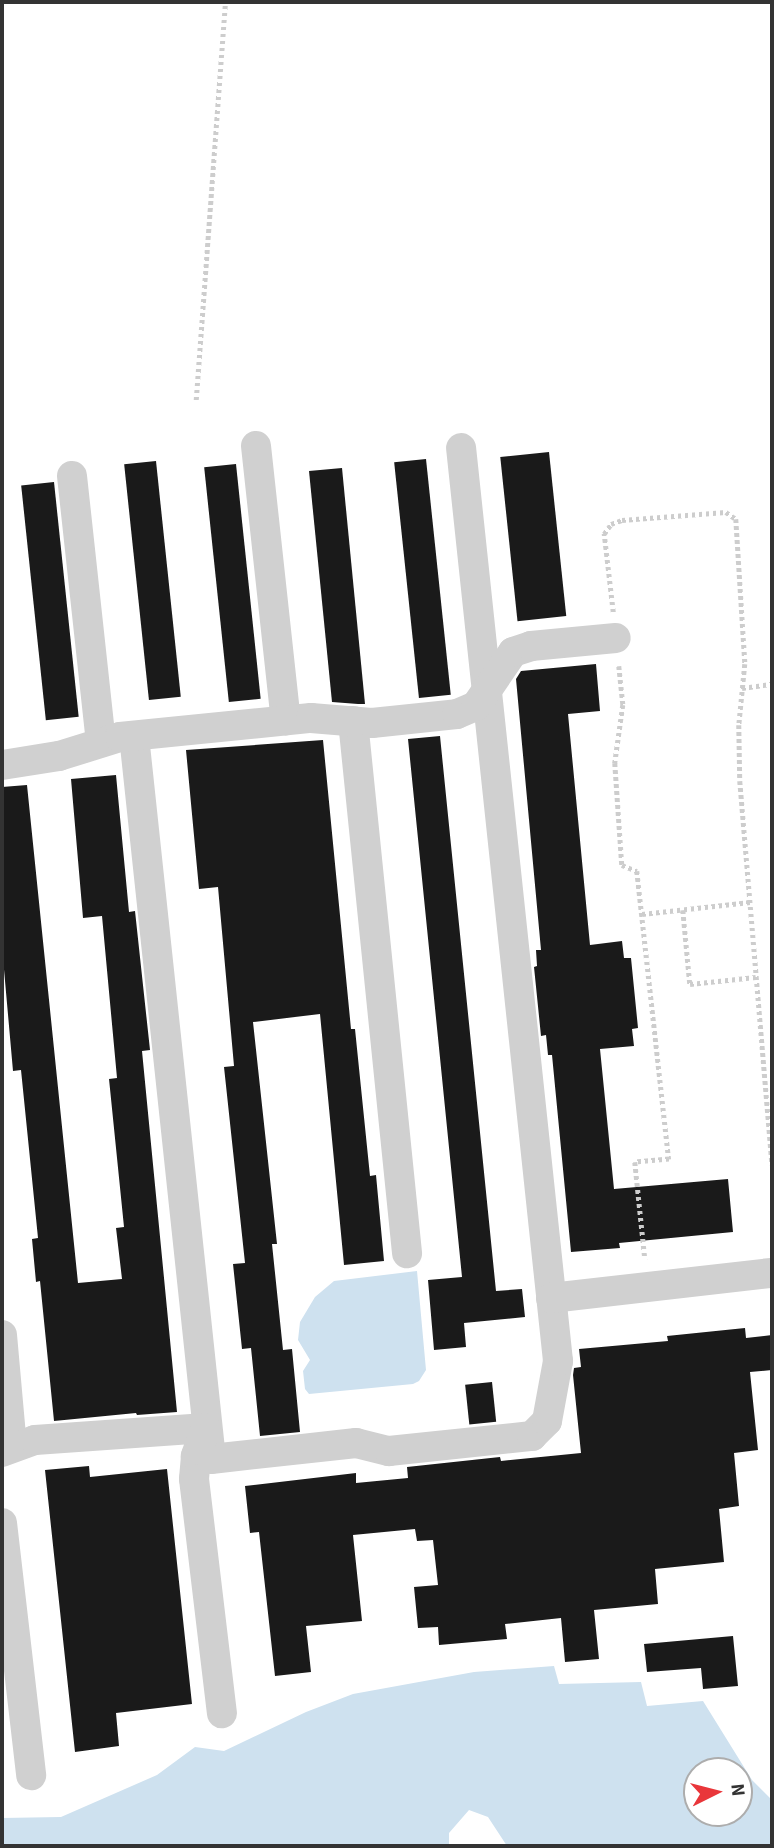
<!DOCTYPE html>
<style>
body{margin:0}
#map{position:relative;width:774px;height:1848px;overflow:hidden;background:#fff;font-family:"Source Sans 3",sans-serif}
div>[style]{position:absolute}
.water>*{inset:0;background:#cee1ef}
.building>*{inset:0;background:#1a1a1a;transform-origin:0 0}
.path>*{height:4.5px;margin-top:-2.25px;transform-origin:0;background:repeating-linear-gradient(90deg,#cdcdcd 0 3.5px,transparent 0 7px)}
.minor>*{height:30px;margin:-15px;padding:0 15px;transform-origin:15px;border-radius:15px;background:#d0d0d0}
span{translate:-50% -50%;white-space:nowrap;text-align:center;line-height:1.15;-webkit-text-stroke:7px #fff;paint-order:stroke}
.frame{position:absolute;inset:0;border:4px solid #333;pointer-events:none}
.north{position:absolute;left:683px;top:1757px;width:70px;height:70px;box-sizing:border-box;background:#fff;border:2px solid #adadad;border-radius:50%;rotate:84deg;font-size:19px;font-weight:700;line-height:28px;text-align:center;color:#333}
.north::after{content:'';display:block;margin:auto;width:24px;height:32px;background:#e9363a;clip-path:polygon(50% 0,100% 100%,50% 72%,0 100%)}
</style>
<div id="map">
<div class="water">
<div style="clip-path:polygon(417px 1271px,426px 1370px,419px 1381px,413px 1384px,309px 1394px,305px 1389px,303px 1371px,310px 1360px,298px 1340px,300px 1322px,315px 1297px,334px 1281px)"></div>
<div style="clip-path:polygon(evenodd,554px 1666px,559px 1684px,641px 1682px,647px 1706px,703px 1701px,752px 1780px,772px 1800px,772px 1846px,507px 1846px,488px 1817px,469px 1810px,449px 1833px,449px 1846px,2px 1846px,2px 1818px,61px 1817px,157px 1775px,195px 1747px,224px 1751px,306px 1712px,353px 1694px,474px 1672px,554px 1666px,697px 1771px,739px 1771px,739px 1813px,697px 1813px,697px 1771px)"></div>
</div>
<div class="building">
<div style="left:549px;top:452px;width:165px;height:49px;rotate:84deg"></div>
<div style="left:426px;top:459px;width:237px;height:32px;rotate:84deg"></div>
<div style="left:156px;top:461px;width:237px;height:32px;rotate:84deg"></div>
<div style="left:236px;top:464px;width:236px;height:32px;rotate:84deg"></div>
<div style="clip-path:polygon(342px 468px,365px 704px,358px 704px,332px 702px,309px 471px)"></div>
<div style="left:54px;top:482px;width:236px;height:33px;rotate:84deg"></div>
<div style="clip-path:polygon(596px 664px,600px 711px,568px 714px,590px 945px,622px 941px,624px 958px,631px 958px,638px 1028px,632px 1029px,634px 1046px,600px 1049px,614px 1189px,728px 1179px,733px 1232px,619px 1243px,620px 1248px,571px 1252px,552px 1055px,548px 1055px,546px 1035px,541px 1036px,534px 967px,537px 966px,536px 950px,541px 950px,516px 679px,521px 671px)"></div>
<div style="clip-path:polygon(440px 736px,496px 1291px,522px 1289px,525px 1317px,464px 1323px,466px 1347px,434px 1350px,428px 1280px,462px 1277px,408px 739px)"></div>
<div style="clip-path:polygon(323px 740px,351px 1029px,355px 1029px,370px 1176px,376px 1175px,384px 1261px,344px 1265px,320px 1014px,253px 1022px,277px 1244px,272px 1244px,283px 1350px,292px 1349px,300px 1432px,260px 1436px,251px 1348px,242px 1349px,233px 1264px,245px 1263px,224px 1067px,234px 1066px,218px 887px,199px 889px,186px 750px)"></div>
<div style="clip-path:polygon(116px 775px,129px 912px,135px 911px,150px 1050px,142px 1051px,177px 1412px,137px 1415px,136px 1413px,54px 1421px,40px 1281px,36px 1282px,32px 1239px,38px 1238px,21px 1070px,13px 1071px,2px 947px,2px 787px,27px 785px,78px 1283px,122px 1279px,116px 1228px,124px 1227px,109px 1079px,117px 1078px,102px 916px,83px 918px,71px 779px)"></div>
<div style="clip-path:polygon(745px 1328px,746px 1338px,772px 1335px,772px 1370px,750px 1372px,758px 1450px,734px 1453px,739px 1506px,719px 1509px,724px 1562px,655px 1569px,658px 1604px,594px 1610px,599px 1659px,565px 1662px,561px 1618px,505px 1624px,507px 1639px,439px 1645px,438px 1627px,418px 1628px,414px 1587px,438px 1585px,433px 1540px,417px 1541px,415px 1529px,353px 1535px,362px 1621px,306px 1626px,311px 1672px,275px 1676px,259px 1532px,250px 1533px,245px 1486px,356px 1473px,356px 1483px,408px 1478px,407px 1467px,500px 1457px,501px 1461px,581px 1453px,573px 1375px,574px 1368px,581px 1367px,579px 1349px,668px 1341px,667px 1336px)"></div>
<div style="left:492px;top:1382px;width:40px;height:27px;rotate:84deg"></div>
<div style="clip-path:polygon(89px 1466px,90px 1477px,167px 1469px,192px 1704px,116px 1713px,119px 1746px,75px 1752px,45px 1470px)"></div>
<div style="clip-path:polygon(733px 1636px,738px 1686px,703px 1689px,701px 1668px,647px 1672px,644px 1644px)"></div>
</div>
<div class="path">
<div style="left:196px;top:400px;width:399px;rotate:-85.8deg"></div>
<div style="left:613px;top:612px;width:79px;rotate:-96.6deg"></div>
<div style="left:604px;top:534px;width:12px;rotate:-55deg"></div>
<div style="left:611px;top:524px;width:12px;rotate:-20deg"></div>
<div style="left:622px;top:520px;width:104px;rotate:-4.4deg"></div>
<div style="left:726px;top:512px;width:12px;rotate:35deg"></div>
<div style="left:736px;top:519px;width:145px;rotate:86.4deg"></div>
<div style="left:745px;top:664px;width:61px;rotate:95.6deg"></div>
<div style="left:739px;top:725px;width:56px;rotate:89deg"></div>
<div style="left:740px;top:781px;width:385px;rotate:85.2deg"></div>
<div style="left:619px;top:666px;width:39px;rotate:84deg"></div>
<div style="left:623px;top:705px;width:59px;rotate:97.9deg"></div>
<div style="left:615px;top:763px;width:102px;rotate:86.1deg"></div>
<div style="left:622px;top:865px;width:16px;rotate:22deg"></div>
<div style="left:637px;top:871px;width:290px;rotate:83.7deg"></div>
<div style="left:669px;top:1159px;width:34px;rotate:175deg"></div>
<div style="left:635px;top:1162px;width:98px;rotate:84.1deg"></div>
<div style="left:742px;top:688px;width:30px;rotate:-8deg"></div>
<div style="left:683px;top:910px;width:74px;rotate:84.6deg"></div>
<div style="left:690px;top:984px;width:66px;rotate:-6.1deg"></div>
<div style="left:642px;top:914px;width:109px;rotate:-6.3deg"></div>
</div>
<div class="minor">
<div style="left:256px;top:446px;width:276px;rotate:83.8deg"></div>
<div style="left:72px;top:476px;width:268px;rotate:83.8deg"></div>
<div style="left:353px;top:721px;width:535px;rotate:84.2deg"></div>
<div style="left:134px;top:736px;width:727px;rotate:83.92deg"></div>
<div style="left:211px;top:1459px;width:146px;rotate:-6.3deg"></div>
<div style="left:356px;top:1443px;width:34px;rotate:14deg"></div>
<div style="left:389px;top:1451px;width:144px;rotate:-6deg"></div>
<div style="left:532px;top:1436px;width:21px;rotate:-45deg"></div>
<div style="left:547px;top:1421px;width:61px;rotate:-79.6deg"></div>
<div style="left:558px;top:1361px;width:918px;rotate:-96.06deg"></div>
<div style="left:2px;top:765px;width:58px;rotate:-9deg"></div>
<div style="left:59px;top:756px;width:64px;rotate:-17.3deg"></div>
<div style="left:120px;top:737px;width:192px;rotate:-5.7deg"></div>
<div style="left:311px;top:718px;width:61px;rotate:4.7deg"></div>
<div style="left:372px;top:723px;width:85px;rotate:-6deg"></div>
<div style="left:457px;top:714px;width:21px;rotate:-23deg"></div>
<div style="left:476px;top:706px;width:65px;rotate:-55.6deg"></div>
<div style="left:513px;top:652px;width:19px;rotate:-18deg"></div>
<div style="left:531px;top:646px;width:85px;rotate:-5.4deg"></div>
<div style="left:551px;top:1298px;width:222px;rotate:-6.5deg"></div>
<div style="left:2px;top:1335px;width:111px;rotate:84.9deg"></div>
<div style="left:2px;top:1452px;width:35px;rotate:-20deg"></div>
<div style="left:35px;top:1440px;width:171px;rotate:-4deg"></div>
<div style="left:206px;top:1428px;width:30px;rotate:110deg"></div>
<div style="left:196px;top:1456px;width:23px;rotate:95deg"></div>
<div style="left:194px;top:1479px;width:236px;rotate:83.2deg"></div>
<div style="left:2px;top:1523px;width:254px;rotate:83.4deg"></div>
</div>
<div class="frame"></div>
<div class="north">N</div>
</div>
